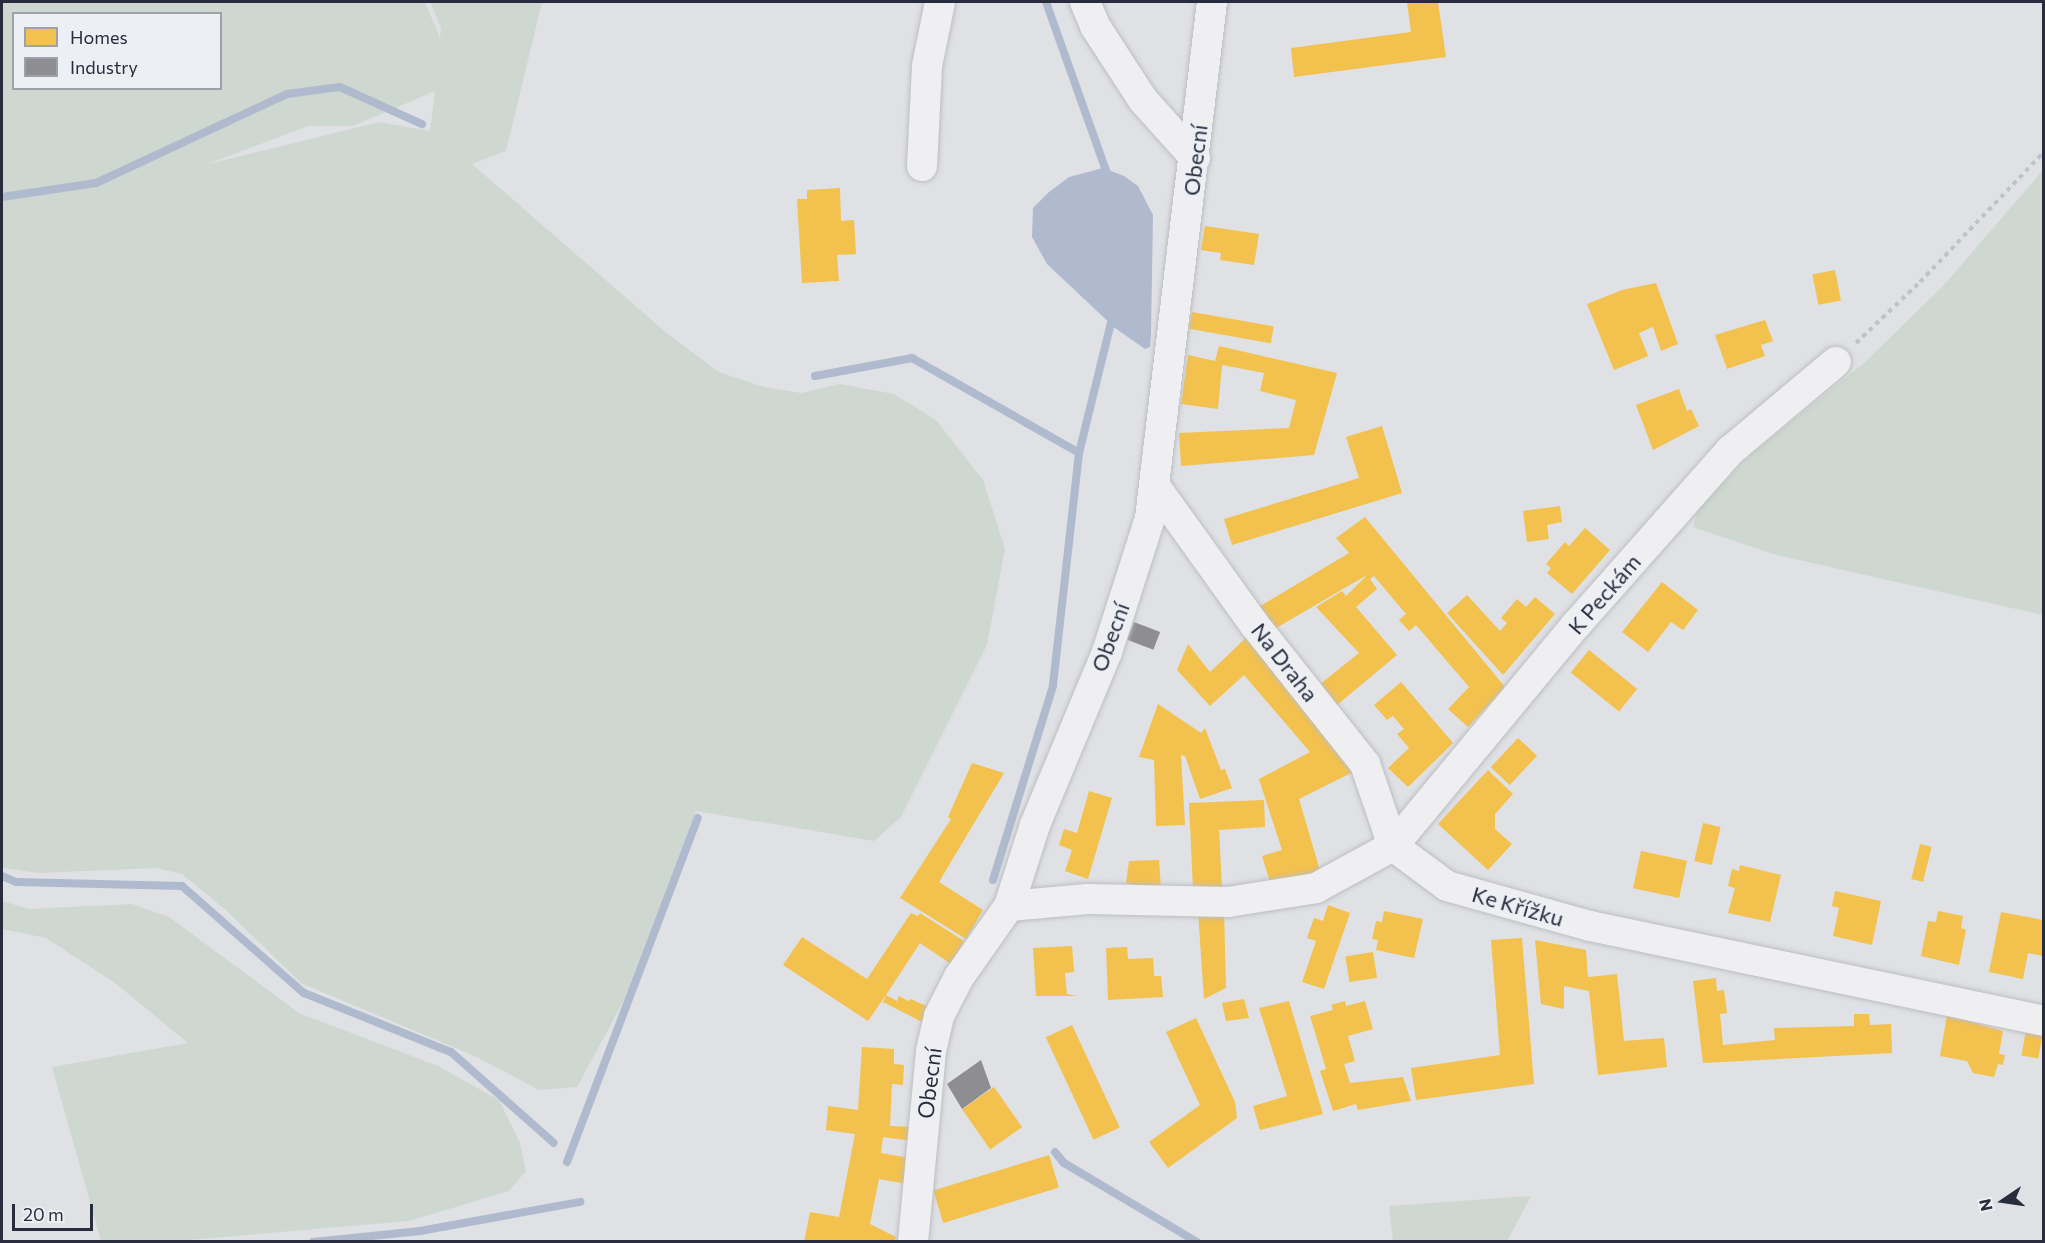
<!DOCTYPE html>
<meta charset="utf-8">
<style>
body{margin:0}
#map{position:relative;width:2045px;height:1243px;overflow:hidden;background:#dfe1e4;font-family:Commissioner,sans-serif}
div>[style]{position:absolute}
.green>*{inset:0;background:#ced8d0}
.water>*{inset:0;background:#afbace}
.homes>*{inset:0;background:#f2c14e;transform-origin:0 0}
.industry>*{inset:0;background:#8d8d92;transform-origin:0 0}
.stream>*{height:8px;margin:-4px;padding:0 4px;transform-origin:4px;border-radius:4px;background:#afbace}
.path>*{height:4px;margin-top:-2px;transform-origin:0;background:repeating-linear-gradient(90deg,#c1c2c7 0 4.5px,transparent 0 9px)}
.roads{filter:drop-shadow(0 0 2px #bcbec1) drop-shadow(0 0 2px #bcbec1)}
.minor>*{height:30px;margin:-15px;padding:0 15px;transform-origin:15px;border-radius:15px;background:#efeff1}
span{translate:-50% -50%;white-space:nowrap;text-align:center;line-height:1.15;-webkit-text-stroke:6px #eceff4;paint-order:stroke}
.street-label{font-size:22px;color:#282c3c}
.frame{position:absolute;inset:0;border:3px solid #282c3c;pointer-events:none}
.legend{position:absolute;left:12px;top:12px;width:210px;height:78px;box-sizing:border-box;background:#eceff4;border:2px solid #9ea1aa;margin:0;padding:8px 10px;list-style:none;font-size:18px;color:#282c3c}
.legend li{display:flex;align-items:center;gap:12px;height:30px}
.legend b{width:30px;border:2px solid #9ea1aa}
.north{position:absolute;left:1973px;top:1171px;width:60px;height:60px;-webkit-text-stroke:4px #eceff4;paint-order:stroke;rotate:257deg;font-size:16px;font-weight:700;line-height:24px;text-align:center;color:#282c3c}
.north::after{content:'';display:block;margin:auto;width:21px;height:27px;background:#282c3c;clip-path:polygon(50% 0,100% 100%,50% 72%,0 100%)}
.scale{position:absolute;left:12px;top:1204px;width:81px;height:27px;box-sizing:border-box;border:3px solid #282c3c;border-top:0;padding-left:8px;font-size:18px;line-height:21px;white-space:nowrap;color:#282c3c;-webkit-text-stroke:4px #eceff4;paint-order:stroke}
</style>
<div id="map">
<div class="green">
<div style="clip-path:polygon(evenodd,2px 2px,425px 2px,440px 38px,441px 28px,430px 2px,542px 2px,506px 151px,472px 164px,669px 335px,719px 372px,764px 387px,801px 393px,840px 384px,894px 394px,936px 420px,983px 480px,1005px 549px,987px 645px,901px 817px,874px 841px,696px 811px,623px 1002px,577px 1087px,539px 1090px,477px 1057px,301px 983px,227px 911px,182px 874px,156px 868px,38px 873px,2px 868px,2px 2px,14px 14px,220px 14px,220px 88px,14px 88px,14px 14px,2px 2px,435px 91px,430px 131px,379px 122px,208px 164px,308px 126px,353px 126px,435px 91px)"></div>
<div style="clip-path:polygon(2043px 170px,2043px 615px,1777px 555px,1693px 527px,1698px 509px,1755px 451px,1863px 364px,1944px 285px)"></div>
<div style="clip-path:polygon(2px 901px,29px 909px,132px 904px,169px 917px,299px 1013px,438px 1066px,499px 1100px,520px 1143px,526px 1171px,509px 1191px,409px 1221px,177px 1241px,101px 1241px,52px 1067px,188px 1043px,115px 983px,46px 938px,2px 929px)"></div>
<div style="clip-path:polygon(1531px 1196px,1507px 1241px,1393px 1241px,1389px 1206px)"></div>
</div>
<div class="water">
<div style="clip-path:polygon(1103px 168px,1124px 176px,1138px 186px,1153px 215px,1151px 334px,1150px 347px,1145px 349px,1115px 328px,1047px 264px,1032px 237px,1033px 208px,1049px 192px,1069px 177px)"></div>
</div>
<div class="homes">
<div style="clip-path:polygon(1407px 2px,1438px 2px,1446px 57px,1294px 77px,1291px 48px,1411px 32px)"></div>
<div style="clip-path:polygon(840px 188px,841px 221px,854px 220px,856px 254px,837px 255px,839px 281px,802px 283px,797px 199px,807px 199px,807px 190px)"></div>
<div style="clip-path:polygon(1205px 226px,1259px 234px,1254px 265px,1220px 260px,1221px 253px,1201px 250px)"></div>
<div style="left:1835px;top:270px;width:31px;height:23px;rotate:79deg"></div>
<div style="clip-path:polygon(1656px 283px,1678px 344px,1661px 351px,1653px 327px,1639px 333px,1648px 356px,1614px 370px,1587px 304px,1622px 290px)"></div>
<div style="left:1192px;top:312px;width:83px;height:17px;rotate:10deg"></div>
<div style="clip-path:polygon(1765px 320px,1773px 341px,1761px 345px,1765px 356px,1727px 369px,1715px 335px)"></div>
<div style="clip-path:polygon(1219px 346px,1337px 373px,1314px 455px,1181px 466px,1179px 433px,1289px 428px,1296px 400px,1260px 391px,1264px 373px,1222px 365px,1218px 409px,1181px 404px,1188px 355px,1215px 361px)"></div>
<div style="clip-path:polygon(1679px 389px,1687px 411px,1691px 409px,1699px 426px,1653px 450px,1636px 405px)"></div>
<div style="clip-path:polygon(1382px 426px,1402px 493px,1232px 545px,1224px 519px,1359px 478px,1346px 437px)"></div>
<div style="clip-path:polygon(1560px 506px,1562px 522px,1547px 525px,1549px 539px,1527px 542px,1523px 511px)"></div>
<div style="clip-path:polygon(1365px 517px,1505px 687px,1468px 727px,1448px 709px,1469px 687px,1416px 625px,1409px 631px,1399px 620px,1406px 614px,1374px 576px,1370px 579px,1377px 589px,1356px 607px,1397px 655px,1337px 705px,1319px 685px,1359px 653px,1316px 607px,1342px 591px,1346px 596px,1367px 575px,1271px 631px,1257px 608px,1349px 553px,1336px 538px)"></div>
<div style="clip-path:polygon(1585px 528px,1610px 550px,1572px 594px,1547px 573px,1551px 568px,1546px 564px,1565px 542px,1569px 546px)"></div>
<div style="clip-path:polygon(1662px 582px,1698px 610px,1683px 630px,1671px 622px,1648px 652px,1622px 632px)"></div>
<div style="clip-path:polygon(1467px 595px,1500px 631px,1507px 623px,1501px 618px,1517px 599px,1526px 607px,1535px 597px,1555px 614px,1503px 675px,1447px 613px)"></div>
<div style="clip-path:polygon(1250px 634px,1359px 769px,1299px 799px,1321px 874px,1271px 885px,1262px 856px,1282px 850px,1259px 779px,1310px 752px,1244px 675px,1210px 706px,1177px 670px,1188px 644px,1210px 672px)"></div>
<div style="left:1589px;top:650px;width:62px;height:29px;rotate:39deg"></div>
<div style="clip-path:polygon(1401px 682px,1453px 743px,1408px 787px,1388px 768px,1409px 748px,1397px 734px,1404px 729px,1393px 716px,1387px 720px,1374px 705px)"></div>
<div style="clip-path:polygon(1158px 704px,1201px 733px,1205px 728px,1221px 770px,1225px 769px,1232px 788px,1200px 799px,1185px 756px,1181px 755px,1185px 825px,1156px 826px,1154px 760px,1139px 757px)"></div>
<div style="left:1518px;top:738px;width:26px;height:40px;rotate:43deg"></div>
<div style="clip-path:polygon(972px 763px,1004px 773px,939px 882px,983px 910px,966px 939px,900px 898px,951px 819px,948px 817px)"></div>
<div style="clip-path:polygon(1488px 770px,1513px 794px,1495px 814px,1495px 829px,1512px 844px,1488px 870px,1438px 824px)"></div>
<div style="clip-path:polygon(1089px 791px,1112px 798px,1088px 879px,1065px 871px,1072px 850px,1059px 845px,1064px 829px,1077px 833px)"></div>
<div style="clip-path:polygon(1264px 800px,1265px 827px,1219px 830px,1222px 889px,1193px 890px,1189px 803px)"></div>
<div style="left:1703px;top:823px;width:18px;height:39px;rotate:13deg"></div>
<div style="left:1920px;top:844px;width:12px;height:36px;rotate:14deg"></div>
<div style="left:1641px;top:851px;width:47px;height:38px;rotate:12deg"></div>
<div style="clip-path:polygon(1159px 860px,1161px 889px,1126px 883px,1129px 861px)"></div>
<div style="clip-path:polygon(1740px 865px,1781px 875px,1770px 922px,1728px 913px,1735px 888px,1728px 886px,1732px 869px,1739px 871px)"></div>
<div style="clip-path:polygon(1835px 891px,1881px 901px,1872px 945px,1833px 936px,1839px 908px,1832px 906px)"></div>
<div style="clip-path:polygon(1328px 905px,1350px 913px,1324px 989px,1302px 982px,1316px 941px,1307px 938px,1314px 918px,1323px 921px)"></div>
<div style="clip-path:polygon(1224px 910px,1226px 988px,1204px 999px,1198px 911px)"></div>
<div style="clip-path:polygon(1384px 911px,1423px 919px,1414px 958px,1376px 950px,1378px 940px,1372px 939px,1376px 921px,1382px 922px)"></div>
<div style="clip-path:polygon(1938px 911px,1963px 916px,1961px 928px,1966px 930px,1959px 965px,1921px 956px,1928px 921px,1936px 922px)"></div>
<div style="clip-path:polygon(2001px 912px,2043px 920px,2043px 956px,2028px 953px,2023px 979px,1989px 972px)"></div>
<div style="clip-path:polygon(911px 913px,918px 916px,920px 913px,964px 941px,951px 964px,920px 943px,886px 995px,897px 1001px,899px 996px,908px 1001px,911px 999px,928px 1007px,922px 1022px,883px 1002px,886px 995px,868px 1021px,783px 965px,802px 937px,867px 979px)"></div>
<div style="clip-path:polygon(1522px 938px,1534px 1084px,1416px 1100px,1411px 1068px,1500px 1055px,1491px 940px)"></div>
<div style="clip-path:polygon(1535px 940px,1586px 950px,1588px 977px,1617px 974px,1624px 1041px,1664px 1038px,1667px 1067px,1598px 1075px,1589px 991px,1564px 986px,1564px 1009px,1541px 1004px)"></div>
<div style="clip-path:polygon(1072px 946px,1074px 972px,1065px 973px,1067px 994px,1077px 996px,1036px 996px,1033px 948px)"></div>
<div style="clip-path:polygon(1127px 947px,1128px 959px,1153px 958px,1154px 976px,1161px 976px,1163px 997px,1108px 1000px,1106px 948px)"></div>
<div style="left:1373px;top:952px;width:26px;height:28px;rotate:81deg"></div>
<div style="clip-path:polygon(1716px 978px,1717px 991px,1724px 990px,1727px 1013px,1720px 1014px,1723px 1045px,1775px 1040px,1774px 1028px,1854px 1026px,1854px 1014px,1869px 1014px,1870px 1025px,1891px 1024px,1892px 1053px,1703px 1063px,1693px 981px)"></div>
<div style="clip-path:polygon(1244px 999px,1249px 1018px,1226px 1021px,1222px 1003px)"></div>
<div style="clip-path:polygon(1289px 1001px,1323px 1114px,1260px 1130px,1253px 1106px,1287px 1096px,1259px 1008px)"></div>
<div style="clip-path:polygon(1345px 1001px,1346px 1006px,1365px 1001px,1373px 1029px,1348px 1036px,1355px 1061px,1344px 1064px,1350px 1083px,1403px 1077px,1411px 1101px,1358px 1110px,1356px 1104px,1333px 1111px,1320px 1071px,1326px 1069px,1310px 1016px,1333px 1010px,1331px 1005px)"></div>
<div style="clip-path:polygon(1947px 1015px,2003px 1031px,1999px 1054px,2005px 1055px,2003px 1065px,1998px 1064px,1994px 1077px,1973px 1073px,1967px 1061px,1940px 1056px)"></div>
<div style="clip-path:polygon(1196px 1018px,1235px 1102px,1237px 1118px,1168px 1168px,1149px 1142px,1200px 1105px,1166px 1032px)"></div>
<div style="left:1072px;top:1025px;width:113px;height:29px;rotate:65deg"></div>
<div style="left:2026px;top:1030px;width:17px;height:26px;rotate:10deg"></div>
<div style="clip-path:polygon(862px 1047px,894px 1049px,894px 1064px,904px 1065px,903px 1085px,892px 1084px,890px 1126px,914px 1127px,912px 1141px,883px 1137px,881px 1153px,910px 1158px,908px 1184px,879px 1179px,870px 1224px,896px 1237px,894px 1242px,804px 1242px,810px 1212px,839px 1217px,855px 1134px,826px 1130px,828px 1106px,858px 1110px)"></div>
<div style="left:994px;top:1087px;width:49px;height:39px;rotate:55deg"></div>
<div style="left:1049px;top:1155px;width:34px;height:121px;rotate:73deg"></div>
</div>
<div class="industry">
<div style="left:1134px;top:622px;width:28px;height:19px;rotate:21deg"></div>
<div style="clip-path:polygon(981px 1060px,991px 1088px,962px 1109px,947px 1084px)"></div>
</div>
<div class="stream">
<div style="left:1046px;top:2px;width:188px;rotate:70.4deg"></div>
<div style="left:2px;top:197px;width:95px;rotate:-8.5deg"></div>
<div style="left:96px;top:183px;width:211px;rotate:-25deg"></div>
<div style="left:287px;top:94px;width:53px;rotate:-7.5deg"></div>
<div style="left:340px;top:87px;width:90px;rotate:24.3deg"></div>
<div style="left:815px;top:376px;width:99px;rotate:-10.5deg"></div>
<div style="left:912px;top:358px;width:192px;rotate:29.6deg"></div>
<div style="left:1079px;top:453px;width:234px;rotate:96.4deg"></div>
<div style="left:1053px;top:686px;width:203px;rotate:107.2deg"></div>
<div style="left:1079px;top:453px;width:142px;rotate:-76.2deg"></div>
<div style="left:2px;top:876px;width:15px;rotate:23deg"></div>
<div style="left:16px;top:882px;width:166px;rotate:1.4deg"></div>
<div style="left:182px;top:886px;width:162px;rotate:41.3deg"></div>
<div style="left:304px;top:993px;width:158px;rotate:21.9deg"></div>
<div style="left:451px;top:1052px;width:137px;rotate:41.5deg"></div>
<div style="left:1055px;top:1152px;width:14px;rotate:51deg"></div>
<div style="left:1064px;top:1163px;width:155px;rotate:30.7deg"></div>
<div style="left:567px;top:1162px;width:368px;rotate:-69.2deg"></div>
<div style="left:313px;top:1242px;width:108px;rotate:-5.9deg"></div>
<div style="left:420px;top:1231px;width:163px;rotate:-10.3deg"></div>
</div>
<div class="path">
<div style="left:1856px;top:343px;width:88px;rotate:-43.6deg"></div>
<div style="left:1920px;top:282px;width:180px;rotate:-46.4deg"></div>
</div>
<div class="roads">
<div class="minor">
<div style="left:1085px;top:2px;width:26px;rotate:67deg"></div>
<div style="left:1095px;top:26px;width:88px;rotate:57deg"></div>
<div style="left:1143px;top:100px;width:78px;rotate:48.1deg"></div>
<div style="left:922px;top:166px;width:100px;rotate:-87.1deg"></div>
<div style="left:927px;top:66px;width:65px;rotate:-78.5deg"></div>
<div style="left:1157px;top:489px;width:166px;rotate:54.3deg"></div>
<div style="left:1254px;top:624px;width:179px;rotate:51.6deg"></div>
<div style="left:1365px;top:764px;width:87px;rotate:71.1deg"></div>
<div style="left:1393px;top:846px;width:67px;rotate:36.5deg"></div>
<div style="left:1447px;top:886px;width:148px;rotate:15.6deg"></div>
<div style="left:1590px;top:926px;width:464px;rotate:11.8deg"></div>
<div style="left:1009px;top:906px;width:79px;rotate:-5.1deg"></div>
<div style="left:1088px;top:899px;width:140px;rotate:1.2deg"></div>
<div style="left:1228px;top:902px;width:89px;rotate:-9deg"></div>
<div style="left:1316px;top:888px;width:88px;rotate:-28.6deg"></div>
<div style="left:1393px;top:846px;width:287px;rotate:-50.4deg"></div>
<div style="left:1576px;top:625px;width:234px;rotate:-48.5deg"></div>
<div style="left:1731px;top:450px;width:137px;rotate:-40deg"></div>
<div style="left:913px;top:1242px;width:192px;rotate:-84.6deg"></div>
<div style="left:931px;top:1051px;width:36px;rotate:-77deg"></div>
<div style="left:939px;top:1016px;width:44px;rotate:-62.9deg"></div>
<div style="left:959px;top:977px;width:87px;rotate:-54.8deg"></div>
<div style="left:1009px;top:906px;width:85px;rotate:-72.2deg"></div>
<div style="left:1035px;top:825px;width:187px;rotate:-67.4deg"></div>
<div style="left:1107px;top:652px;width:141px;rotate:-72.2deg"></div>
<div style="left:1150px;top:518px;width:520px;rotate:-83.15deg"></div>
</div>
</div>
<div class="street-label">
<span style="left:1195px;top:160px;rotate:-83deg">Obecní</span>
<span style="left:1604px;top:594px;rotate:-49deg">K Peckám</span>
<span style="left:1110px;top:637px;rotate:-70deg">Obecní</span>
<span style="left:1285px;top:662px;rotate:52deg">Na Draha</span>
<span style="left:1518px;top:906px;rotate:16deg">Ke Křížku</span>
<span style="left:929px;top:1083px;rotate:-83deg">Obecní</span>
</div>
<div class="frame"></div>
<ul class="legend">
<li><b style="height:16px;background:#f2c14e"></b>Homes</li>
<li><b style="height:16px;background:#8d8d92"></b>Industry</li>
</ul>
<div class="north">N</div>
<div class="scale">20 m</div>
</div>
